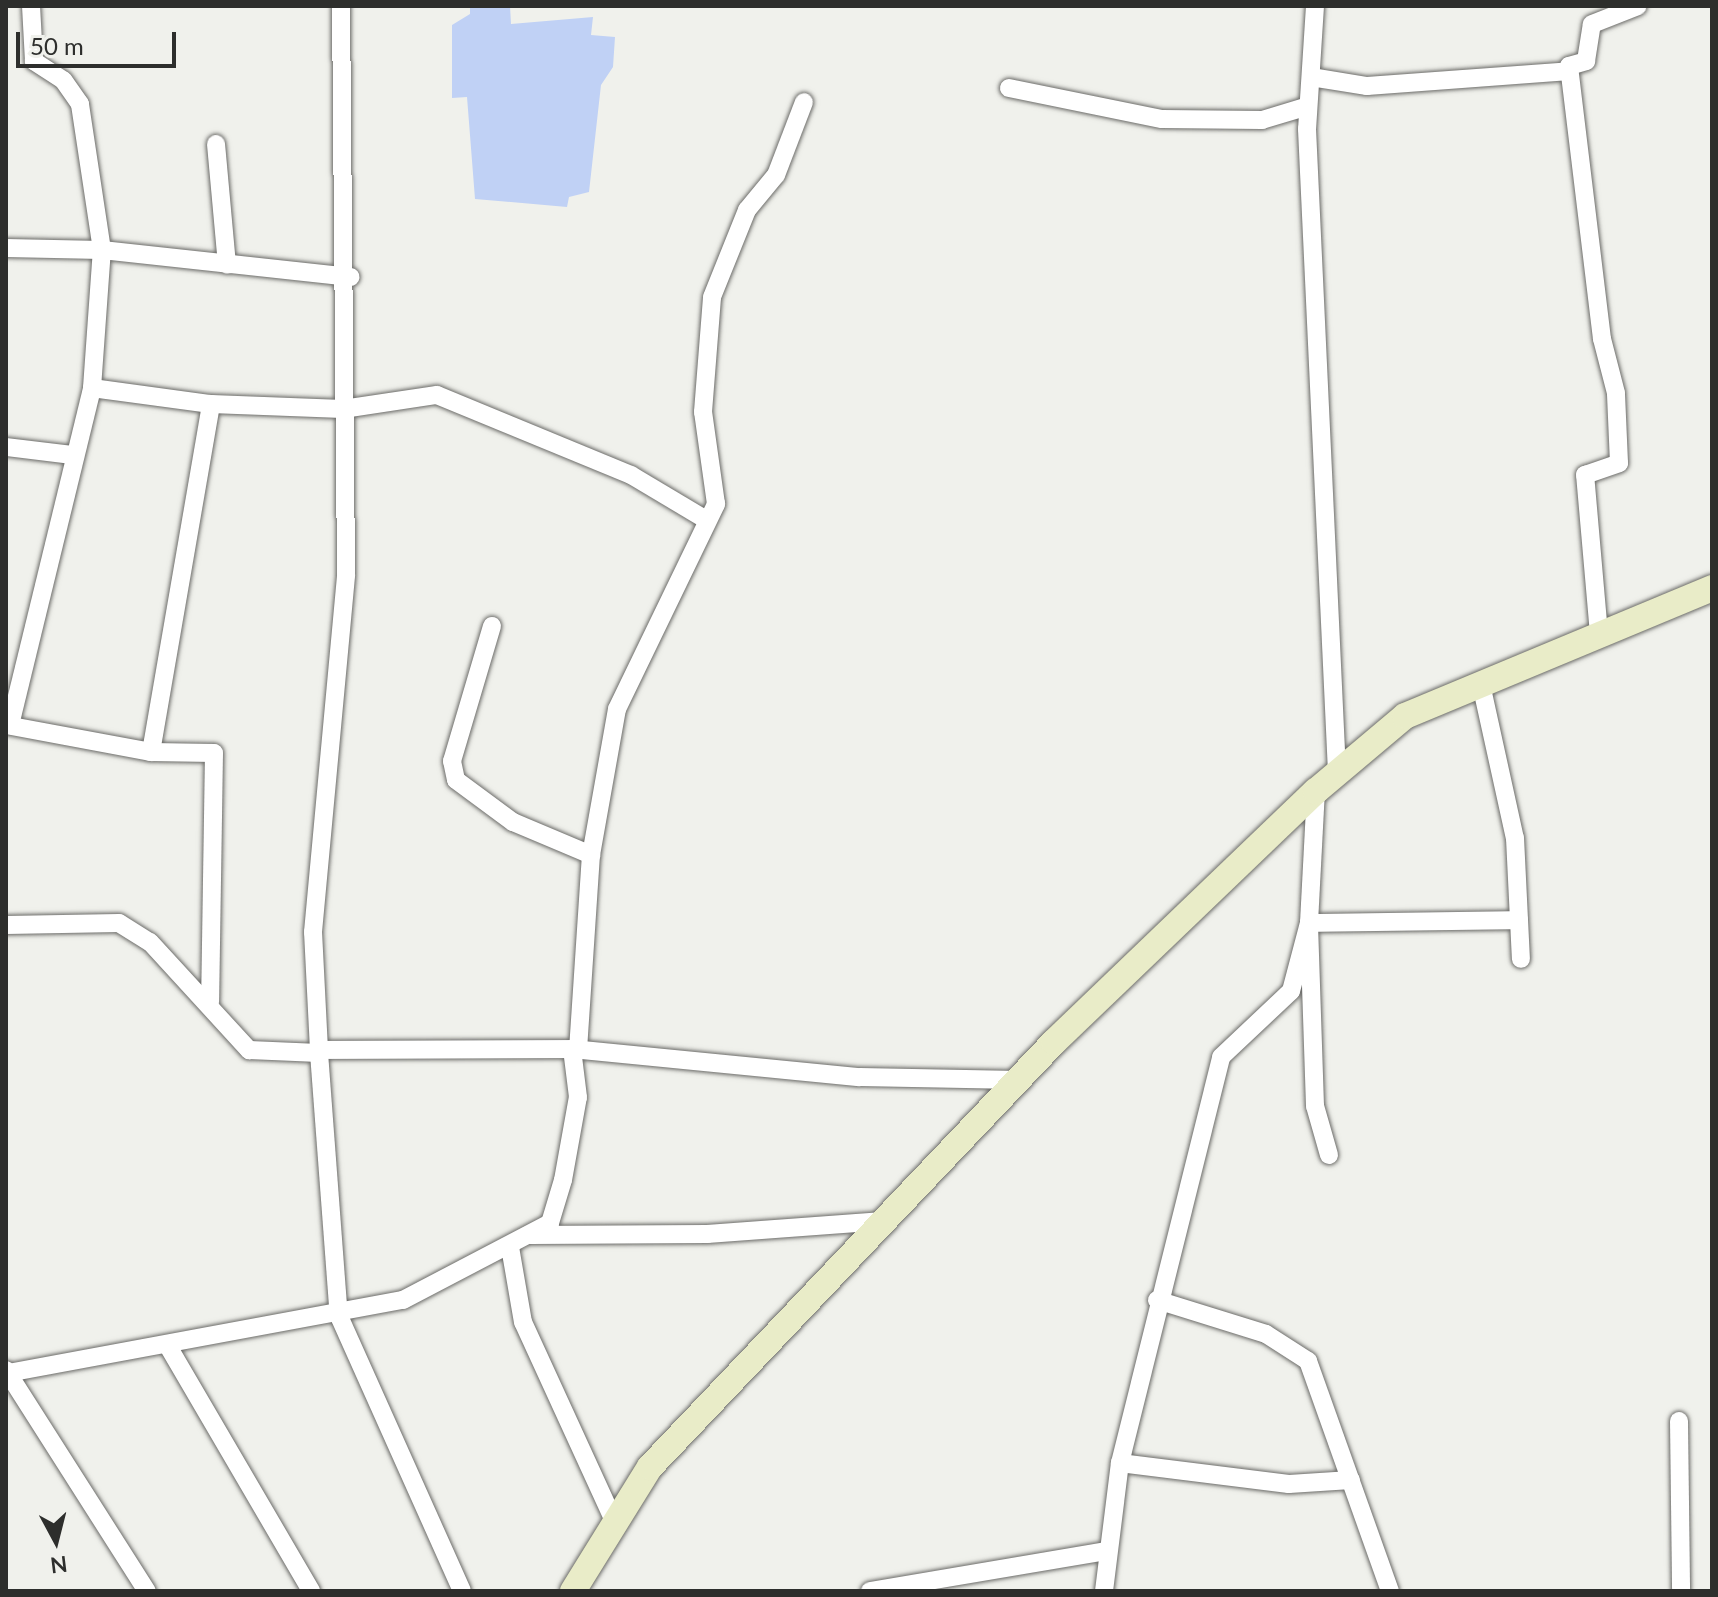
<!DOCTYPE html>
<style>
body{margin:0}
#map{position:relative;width:1718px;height:1597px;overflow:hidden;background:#f0f1ec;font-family:Lato,sans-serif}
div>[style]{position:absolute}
.water>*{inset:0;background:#c0d1f5}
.roads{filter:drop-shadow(0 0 2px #6b6b68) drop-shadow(0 0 2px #6b6b68)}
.street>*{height:18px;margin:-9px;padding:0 9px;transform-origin:9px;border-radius:9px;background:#fff}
.secondary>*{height:26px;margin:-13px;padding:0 13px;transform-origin:13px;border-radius:13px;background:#e9ecc8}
span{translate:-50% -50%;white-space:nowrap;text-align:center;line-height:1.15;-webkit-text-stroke:6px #f0f1ec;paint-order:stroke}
.frame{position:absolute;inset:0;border:8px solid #2d2e2c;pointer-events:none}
.north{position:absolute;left:16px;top:1501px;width:80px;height:80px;-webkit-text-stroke:6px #f0f1ec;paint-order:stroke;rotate:173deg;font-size:22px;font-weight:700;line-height:32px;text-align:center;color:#2d2e2c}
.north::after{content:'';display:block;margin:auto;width:28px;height:36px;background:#2d2e2c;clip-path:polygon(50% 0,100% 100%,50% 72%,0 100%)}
.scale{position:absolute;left:16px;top:32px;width:160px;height:36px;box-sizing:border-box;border:4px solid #2d2e2c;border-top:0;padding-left:10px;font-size:24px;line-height:28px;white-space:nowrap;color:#2d2e2c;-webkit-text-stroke:6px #f0f1ec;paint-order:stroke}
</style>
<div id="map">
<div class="water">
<div style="clip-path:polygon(470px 6px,510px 6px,511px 24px,593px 17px,591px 35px,615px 37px,613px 67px,601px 85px,589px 192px,569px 197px,567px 207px,475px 199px,467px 97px,452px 98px,452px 25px,470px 14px)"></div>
</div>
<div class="roads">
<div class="street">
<div style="left:1315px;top:6px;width:123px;rotate:93.7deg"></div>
<div style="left:1307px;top:129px;width:645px;rotate:87.33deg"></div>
<div style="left:1311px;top:77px;width:57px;rotate:9.1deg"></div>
<div style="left:1367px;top:86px;width:203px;rotate:-4.2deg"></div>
<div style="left:1009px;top:88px;width:156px;rotate:11.5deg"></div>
<div style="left:1162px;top:119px;width:100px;rotate:0.6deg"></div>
<div style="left:1262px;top:120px;width:48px;rotate:-16.9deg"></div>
<div style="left:216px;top:144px;width:121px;rotate:84.8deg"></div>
<div style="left:6px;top:248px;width:96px;rotate:1.2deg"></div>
<div style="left:102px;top:250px;width:250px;rotate:6.2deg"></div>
<div style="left:92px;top:388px;width:120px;rotate:7.7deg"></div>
<div style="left:211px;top:404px;width:132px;rotate:2.2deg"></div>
<div style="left:343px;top:409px;width:95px;rotate:-8.5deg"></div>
<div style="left:437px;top:395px;width:210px;rotate:22.4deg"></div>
<div style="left:631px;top:475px;width:84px;rotate:30.8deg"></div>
<div style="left:6px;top:447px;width:66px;rotate:6.9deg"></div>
<div style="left:492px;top:626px;width:141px;rotate:106.5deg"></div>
<div style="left:452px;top:761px;width:19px;rotate:78deg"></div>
<div style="left:456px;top:780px;width:71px;rotate:36.4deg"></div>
<div style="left:513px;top:822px;width:85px;rotate:22.9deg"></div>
<div style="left:1599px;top:634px;width:160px;rotate:-95deg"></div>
<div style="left:1585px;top:475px;width:36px;rotate:-19deg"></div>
<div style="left:1619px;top:463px;width:70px;rotate:-92.5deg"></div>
<div style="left:1616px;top:393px;width:56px;rotate:-104.5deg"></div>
<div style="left:1602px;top:339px;width:275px;rotate:-96.9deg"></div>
<div style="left:1569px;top:66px;width:18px;rotate:-16deg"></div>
<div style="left:1586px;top:61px;width:37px;rotate:-81deg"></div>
<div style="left:1592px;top:24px;width:49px;rotate:-21.4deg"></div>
<div style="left:1481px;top:684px;width:158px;rotate:77.6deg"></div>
<div style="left:1515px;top:838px;width:121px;rotate:87.2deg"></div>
<div style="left:6px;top:725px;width:147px;rotate:10.5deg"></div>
<div style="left:151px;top:752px;width:63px;rotate:0.9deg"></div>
<div style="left:214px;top:753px;width:249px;rotate:90.9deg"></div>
<div style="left:10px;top:725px;width:347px;rotate:-76.3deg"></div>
<div style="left:92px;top:388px;width:138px;rotate:-85.9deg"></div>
<div style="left:102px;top:250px;width:148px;rotate:-98.6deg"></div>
<div style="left:80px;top:104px;width:29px;rotate:-125deg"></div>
<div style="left:63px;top:80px;width:35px;rotate:-147deg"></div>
<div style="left:34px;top:61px;width:55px;rotate:-93.1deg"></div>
<div style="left:151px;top:752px;width:353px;rotate:-80.2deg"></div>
<div style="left:6px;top:925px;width:113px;rotate:-1deg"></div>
<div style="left:119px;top:923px;width:36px;rotate:32deg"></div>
<div style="left:150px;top:942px;width:147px;rotate:47.5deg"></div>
<div style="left:249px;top:1050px;width:70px;rotate:2.5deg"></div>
<div style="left:319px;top:1053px;width:264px;rotate:85.7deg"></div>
<div style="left:339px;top:1316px;width:301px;rotate:65.9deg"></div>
<div style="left:572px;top:1049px;width:289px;rotate:5.6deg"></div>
<div style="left:860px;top:1077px;width:158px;rotate:1.1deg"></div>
<div style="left:578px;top:1050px;width:195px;rotate:-86.2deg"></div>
<div style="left:591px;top:855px;width:148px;rotate:-79.9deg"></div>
<div style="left:617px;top:709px;width:228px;rotate:-64.2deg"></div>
<div style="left:716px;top:504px;width:93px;rotate:-98deg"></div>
<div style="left:703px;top:412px;width:115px;rotate:-85.5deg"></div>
<div style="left:712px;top:297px;width:94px;rotate:-68.1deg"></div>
<div style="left:747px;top:210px;width:45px;rotate:-50.4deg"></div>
<div style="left:776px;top:175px;width:78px;rotate:-69deg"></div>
<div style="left:1329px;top:1155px;width:51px;rotate:-105.9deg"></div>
<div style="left:1315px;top:1106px;width:183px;rotate:-91.9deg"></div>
<div style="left:1309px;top:923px;width:210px;rotate:-0.8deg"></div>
<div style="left:530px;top:1235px;width:177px;rotate:-0.3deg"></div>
<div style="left:707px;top:1234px;width:177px;rotate:-4.2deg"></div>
<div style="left:510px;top:1247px;width:76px;rotate:80.2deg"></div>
<div style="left:523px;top:1322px;width:221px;rotate:65.4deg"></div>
<div style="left:1157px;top:1300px;width:114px;rotate:17.3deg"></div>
<div style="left:1266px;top:1334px;width:50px;rotate:32.7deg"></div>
<div style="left:1308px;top:1361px;width:244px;rotate:70.4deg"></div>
<div style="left:168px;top:1346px;width:284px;rotate:59.7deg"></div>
<div style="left:6px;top:1370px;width:262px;rotate:57.5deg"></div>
<div style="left:8px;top:1373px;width:402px;rotate:-10.5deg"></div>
<div style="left:403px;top:1300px;width:166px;rotate:-27.6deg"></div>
<div style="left:550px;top:1223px;width:45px;rotate:-73.2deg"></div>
<div style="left:563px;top:1180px;width:84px;rotate:-79.8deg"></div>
<div style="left:578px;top:1097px;width:48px;rotate:-97.1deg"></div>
<div style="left:572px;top:1049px;width:253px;rotate:179.8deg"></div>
<div style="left:319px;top:1050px;width:118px;rotate:-92.9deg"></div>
<div style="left:313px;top:932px;width:359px;rotate:-84.7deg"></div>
<div style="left:346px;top:575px;width:569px;rotate:-90.5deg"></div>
<div style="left:1679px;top:1421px;width:170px;rotate:89.3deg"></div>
<div style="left:1120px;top:1463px;width:170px;rotate:7.1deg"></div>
<div style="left:1289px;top:1484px;width:62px;rotate:-3.7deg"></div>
<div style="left:870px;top:1591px;width:239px;rotate:-9.6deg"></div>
<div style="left:1104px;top:1591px;width:129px;rotate:-82.9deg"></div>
<div style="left:1120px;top:1463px;width:418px;rotate:-76deg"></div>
<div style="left:1221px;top:1057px;width:96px;rotate:-43.3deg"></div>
<div style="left:1291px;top:991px;width:70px;rotate:-75.2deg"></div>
<div style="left:1309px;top:923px;width:132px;rotate:-87deg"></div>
</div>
<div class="secondary">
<div style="left:573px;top:1591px;width:146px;rotate:-58.2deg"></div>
<div style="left:650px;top:1467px;width:586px;rotate:-46.45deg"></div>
<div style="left:1054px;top:1042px;width:363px;rotate:-43.8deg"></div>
<div style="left:1316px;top:791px;width:116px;rotate:-40.1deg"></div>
<div style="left:1405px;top:716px;width:333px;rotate:-22.6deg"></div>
</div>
</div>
<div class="frame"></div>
<div class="north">N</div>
<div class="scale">50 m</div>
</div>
